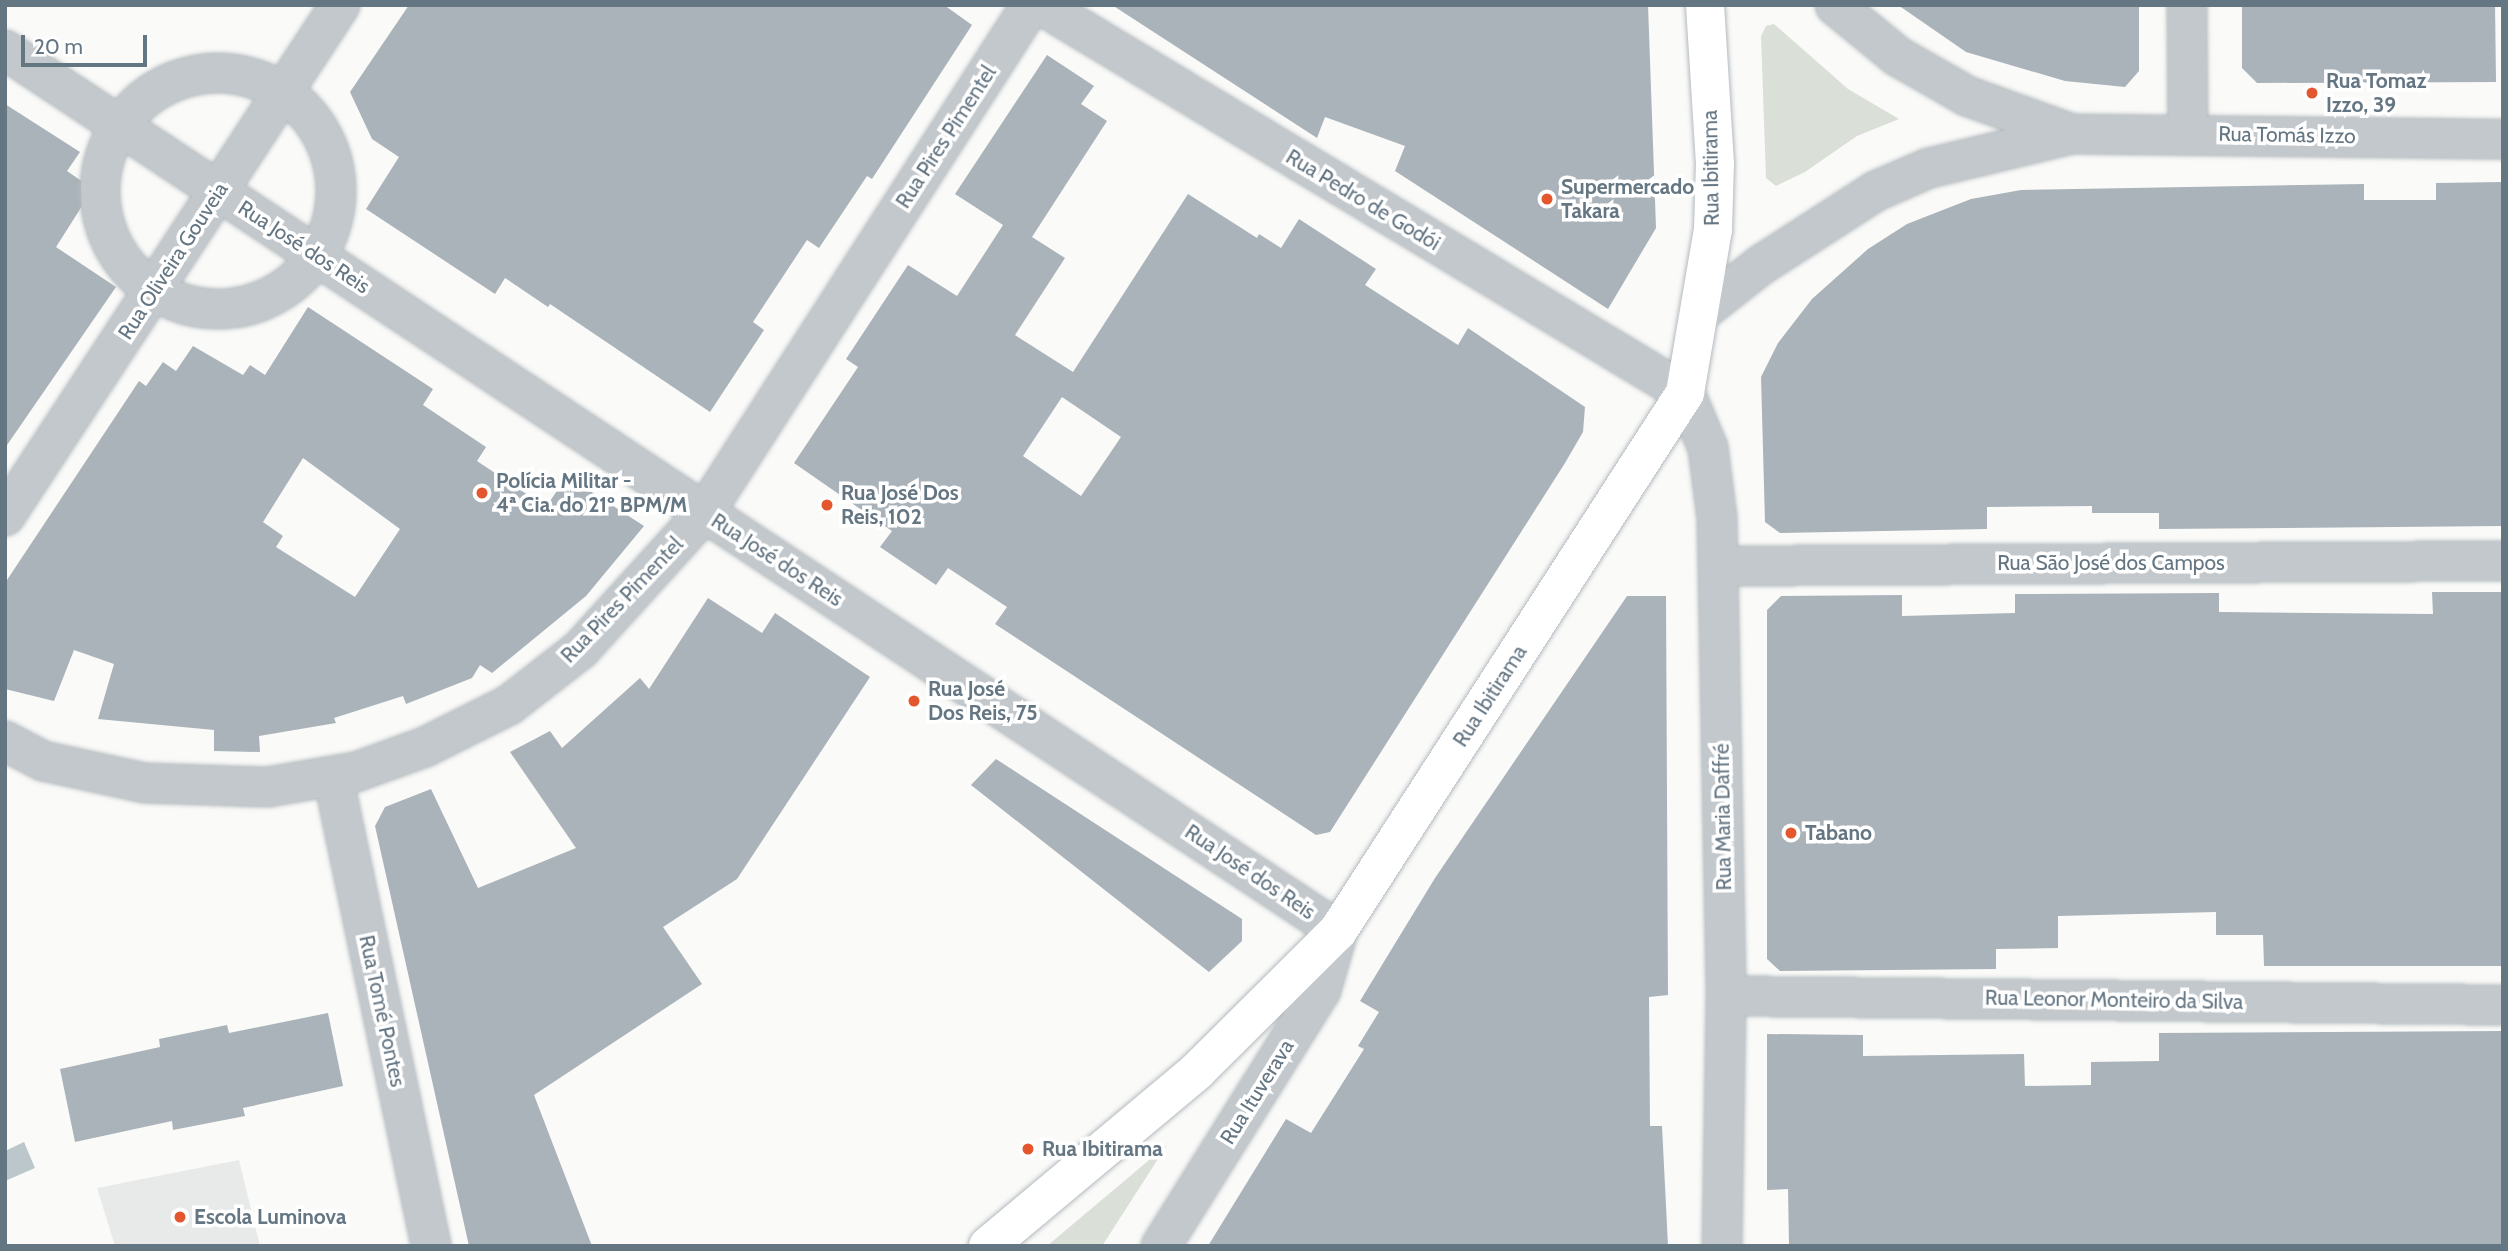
<!DOCTYPE html>
<meta charset="utf-8">
<style>
body{margin:0}
#map{position:relative;width:2508px;height:1251px;overflow:hidden;background:#fafaf8;font-family:Cabin,sans-serif}
div>[style]{position:absolute}
.built>*{inset:0;background:#e8e9e9}
.green>*{inset:0;background:#dadfd7}
.water>*{inset:0;background:#bbc7cb}
.building>*{inset:0;background:#aab3b9}
.roads{filter:drop-shadow(0 0 2px #b3babf) drop-shadow(0 0 2px #b3babf)}
.minor>*{height:38px;margin:-19px;padding:0 19px;transform-origin:19px;border-radius:19px;background:#c3c8cc}
.minor>.ring{margin:-19px;padding:0;box-sizing:content-box;background:none;border:38px solid #c3c8cc;border-radius:50%}
.tertiary>*{height:38px;margin:-19px;padding:0 19px;transform-origin:19px;border-radius:19px;background:#c3c8cc}
.secondary>*{height:38px;margin:-19px;padding:0 19px;transform-origin:19px;border-radius:19px;background:#fff}
.dots>*{width:19px;height:19px;translate:-50% -50%;box-sizing:border-box;border:4px solid #fff;border-radius:50%}
span{translate:-50% -50%;white-space:nowrap;text-align:center;line-height:1.15;-webkit-text-stroke:7px #fff;paint-order:stroke}
.poi-label{font-size:21px;color:#657683;font-weight:700}
.left{translate:0 -50%;text-align:left}
.street-label{font-size:21px;color:#657683}
.frame{position:absolute;inset:0;border:7px solid #657683;pointer-events:none}
.scale{position:absolute;left:21px;top:35px;width:126px;height:32px;box-sizing:border-box;border:4px solid #657683;border-top:0;padding-left:9px;font-size:21px;line-height:24px;white-space:nowrap;color:#657683;-webkit-text-stroke:5px #fff;paint-order:stroke}
</style>
<div id="map">
<div class="built">
<div style="clip-path:polygon(239px 1160px,260px 1246px,115px 1246px,97px 1188px)"></div>
</div>
<div class="green">
<div style="clip-path:polygon(1774px 24px,1848px 89px,1899px 119px,1857px 136px,1805px 172px,1776px 186px,1766px 178px,1761px 36px,1766px 26px)"></div>
<div style="clip-path:polygon(1167px 1145px,1102px 1246px,1047px 1246px)"></div>
</div>
<div class="water">
<div style="clip-path:polygon(24px 1142px,35px 1168px,5px 1181px,5px 1151px)"></div>
</div>
<div class="building">
<div style="clip-path:polygon(409px 5px,944px 5px,972px 25px,872px 179px,867px 176px,819px 248px,807px 240px,753px 322px,764px 330px,710px 412px,550px 304px,548px 307px,505px 278px,495px 294px,366px 209px,399px 157px,372px 139px,350px 92px)"></div>
<div style="clip-path:polygon(1112px 5px,1648px 5px,1656px 228px,1608px 309px,1395px 171px,1405px 146px,1325px 117px,1317px 138px)"></div>
<div style="clip-path:polygon(1898px 5px,2139px 5px,2139px 71px,2125px 87px,2065px 81px,1966px 52px)"></div>
<div style="clip-path:polygon(2242px 5px,2495px 5px,2496px 82px,2257px 83px,2242px 68px)"></div>
<div style="clip-path:polygon(evenodd,1047px 55px,1094px 86px,1081px 104px,1107px 121px,1032px 237px,1065px 258px,1015px 335px,1073px 372px,1188px 194px,1257px 238px,1259px 234px,1281px 248px,1299px 219px,1376px 269px,1365px 285px,1458px 345px,1468px 328px,1585px 407px,1583px 432px,1565px 463px,1330px 832px,1316px 835px,995px 624px,1007px 607px,948px 568px,936px 585px,880px 547px,892px 531px,794px 463px,858px 367px,846px 359px,908px 265px,957px 296px,1003px 225px,955px 194px,1047px 55px,1062px 397px,1121px 437px,1081px 496px,1023px 456px,1062px 397px)"></div>
<div style="clip-path:polygon(5px 104px,80px 152px,67px 171px,83px 182px,84px 203px,56px 247px,116px 287px,5px 448px)"></div>
<div style="clip-path:polygon(2503px 182px,2503px 526px,2159px 529px,2159px 513px,2092px 513px,2092px 506px,1987px 507px,1987px 529px,1780px 533px,1765px 522px,1761px 377px,1778px 343px,1812px 299px,1868px 249px,1907px 224px,1971px 199px,2021px 190px,2364px 184px,2364px 200px,2436px 200px,2436px 183px)"></div>
<div style="clip-path:polygon(evenodd,308px 307px,433px 389px,423px 405px,486px 447px,477px 461px,546px 507px,567px 476px,644px 526px,586px 596px,492px 673px,480px 665px,472px 678px,406px 704px,403px 696px,334px 718px,336px 723px,259px 736px,260px 752px,214px 751px,214px 730px,98px 719px,114px 664px,74px 650px,54px 701px,5px 689px,5px 583px,139px 381px,146px 386px,163px 362px,176px 371px,193px 346px,243px 375px,250px 365px,265px 375px,308px 307px,303px 458px,400px 529px,355px 597px,276px 547px,283px 536px,263px 522px,303px 458px)"></div>
<div style="clip-path:polygon(2432px 592px,2503px 592px,2503px 966px,2264px 966px,2263px 935px,2216px 935px,2216px 912px,2058px 916px,2058px 948px,1996px 949px,1996px 969px,1780px 971px,1767px 959px,1767px 610px,1781px 596px,1902px 595px,1902px 616px,2015px 613px,2015px 594px,2219px 593px,2219px 612px,2433px 614px)"></div>
<div style="clip-path:polygon(1627px 596px,1666px 596px,1668px 995px,1649px 997px,1650px 1126px,1662px 1126px,1668px 1246px,1208px 1246px,1286px 1119px,1311px 1133px,1364px 1049px,1358px 1046px,1379px 1012px,1360px 1001px,1435px 878px)"></div>
<div style="clip-path:polygon(708px 598px,762px 633px,775px 613px,870px 677px,737px 879px,663px 927px,702px 984px,534px 1095px,592px 1246px,469px 1246px,375px 826px,385px 807px,431px 789px,478px 888px,576px 848px,510px 752px,550px 731px,562px 748px,640px 678px,649px 689px)"></div>
<div style="clip-path:polygon(996px 759px,1242px 919px,1242px 941px,1209px 972px,971px 785px)"></div>
<div style="clip-path:polygon(328px 1013px,343px 1086px,243px 1108px,245px 1116px,173px 1130px,172px 1121px,75px 1142px,60px 1069px,160px 1047px,159px 1039px,227px 1025px,229px 1033px)"></div>
<div style="clip-path:polygon(2503px 1031px,2503px 1246px,1789px 1246px,1788px 1189px,1767px 1190px,1767px 1034px,1863px 1035px,1863px 1056px,2024px 1054px,2025px 1086px,2091px 1085px,2091px 1062px,2159px 1061px,2159px 1033px)"></div>
</div>
<div class="roads">
<div class="minor">
<div style="left:1041px;top:5px;width:752px;rotate:31.07deg"></div>
<div style="left:2187px;top:5px;width:128px;rotate:89.6deg"></div>
<div style="left:5px;top:50px;width:1598px;rotate:33.46deg"></div>
<div class="ring" style="left:100px;top:73px;width:198px;height:198px"></div>
<div style="left:5px;top:516px;width:611px;rotate:-56.75deg"></div>
<div style="left:1719px;top:566px;width:784px;rotate:-0.37deg"></div>
<div style="left:5px;top:741px;width:43px;rotate:27.8deg"></div>
<div style="left:43px;top:761px;width:104px;rotate:12.2deg"></div>
<div style="left:145px;top:783px;width:123px;rotate:1.9deg"></div>
<div style="left:268px;top:787px;width:89px;rotate:-9.7deg"></div>
<div style="left:356px;top:772px;width:73px;rotate:-19.9deg"></div>
<div style="left:425px;top:747px;width:94px;rotate:-26.6deg"></div>
<div style="left:509px;top:705px;width:90px;rotate:-37.8deg"></div>
<div style="left:580px;top:650px;width:186px;rotate:-47.8deg"></div>
<div style="left:705px;top:512px;width:603px;rotate:-57.26deg"></div>
<div style="left:333px;top:776px;width:480px;rotate:78.2deg"></div>
<div style="left:1726px;top:996px;width:777px;rotate:0.66deg"></div>
</div>
<div class="tertiary">
<div style="left:1835px;top:5px;width:80px;rotate:39.4deg"></div>
<div style="left:1897px;top:56px;width:81px;rotate:29.7deg"></div>
<div style="left:1967px;top:96px;width:112px;rotate:19.9deg"></div>
<div style="left:1701px;top:312px;width:76px;rotate:-38.1deg"></div>
<div style="left:1761px;top:265px;width:137px;rotate:-32.8deg"></div>
<div style="left:1876px;top:191px;width:58px;rotate:-23.5deg"></div>
<div style="left:1929px;top:168px;width:147px;rotate:-13.4deg"></div>
<div style="left:2072px;top:134px;width:431px;rotate:0.7deg"></div>
<div style="left:1685px;top:393px;width:60px;rotate:67.3deg"></div>
<div style="left:1708px;top:448px;width:71px;rotate:82.7deg"></div>
<div style="left:1717px;top:518px;width:478px;rotate:88.9deg"></div>
<div style="left:1726px;top:996px;width:250px;rotate:90.9deg"></div>
<div style="left:1161px;top:1246px;width:302px;rotate:-58deg"></div>
<div style="left:1321px;top:990px;width:61px;rotate:-73.9deg"></div>
</div>
<div class="secondary">
<div style="left:988px;top:1246px;width:273px;rotate:-39.9deg"></div>
<div style="left:1197px;top:1071px;width:199px;rotate:-44.8deg"></div>
<div style="left:1338px;top:931px;width:640px;rotate:-57.18deg"></div>
<div style="left:1685px;top:393px;width:165px;rotate:-80.3deg"></div>
<div style="left:1713px;top:230px;width:66px;rotate:-88.3deg"></div>
<div style="left:1715px;top:164px;width:159px;rotate:-93.6deg"></div>
</div>
</div>
<div class="dots">
<div style="left:2312px;top:93px;background:#e4572e"></div>
<div style="left:1547px;top:199px;background:#e4572e"></div>
<div style="left:482px;top:493px;background:#e4572e"></div>
<div style="left:827px;top:505px;background:#e4572e"></div>
<div style="left:914px;top:701px;background:#e4572e"></div>
<div style="left:1791px;top:833px;background:#e4572e"></div>
<div style="left:1028px;top:1149px;background:#e4572e"></div>
<div style="left:180px;top:1217px;background:#e4572e"></div>
</div>
<div class="poi-label">
<span class="left" style="left:2326px;top:93px">Rua Tomaz<br>Izzo, 39</span>
<span class="left" style="left:1561px;top:199px">Supermercado<br>Takara</span>
<span class="left" style="left:496px;top:493px">Polícia Militar -<br>4ª Cia. do 21º BPM/M</span>
<span class="left" style="left:841px;top:505px">Rua José Dos<br>Reis, 102</span>
<span class="left" style="left:928px;top:701px">Rua José<br>Dos Reis, 75</span>
<span class="left" style="left:1805px;top:833px">Tabano</span>
<span class="left" style="left:1042px;top:1149px">Rua Ibitirama</span>
<span class="left" style="left:194px;top:1217px">Escola Luminova</span>
</div>
<div class="street-label">
<span style="left:2287px;top:135px;rotate:1deg">Rua Tomás Izzo</span>
<span style="left:946px;top:137px;rotate:-57deg">Rua Pires Pimentel</span>
<span style="left:1711px;top:168px;rotate:-91deg">Rua Ibitirama</span>
<span style="left:1363px;top:200px;rotate:31deg">Rua Pedro de Godói</span>
<span style="left:304px;top:247px;rotate:33deg">Rua José dos Reis</span>
<span style="left:173px;top:261px;rotate:-57deg">Rua Oliveira Gouveia</span>
<span style="left:777px;top:560px;rotate:33deg">Rua José dos Reis</span>
<span style="left:2111px;top:563px">Rua São José dos Campos</span>
<span style="left:622px;top:600px;rotate:-46deg">Rua Pires Pimentel</span>
<span style="left:1490px;top:696px;rotate:-57deg">Rua Ibitirama</span>
<span style="left:1723px;top:817px;rotate:-91deg">Rua Maria Daffré</span>
<span style="left:1250px;top:872px;rotate:34deg">Rua José dos Reis</span>
<span style="left:2114px;top:1000px;rotate:1deg">Rua Leonor Monteiro da Silva</span>
<span style="left:382px;top:1011px;rotate:78deg">Rua Tomé Pontes</span>
<span style="left:1257px;top:1092px;rotate:-58deg">Rua Ituverava</span>
</div>
<div class="frame"></div>
<div class="scale">20 m</div>
</div>
